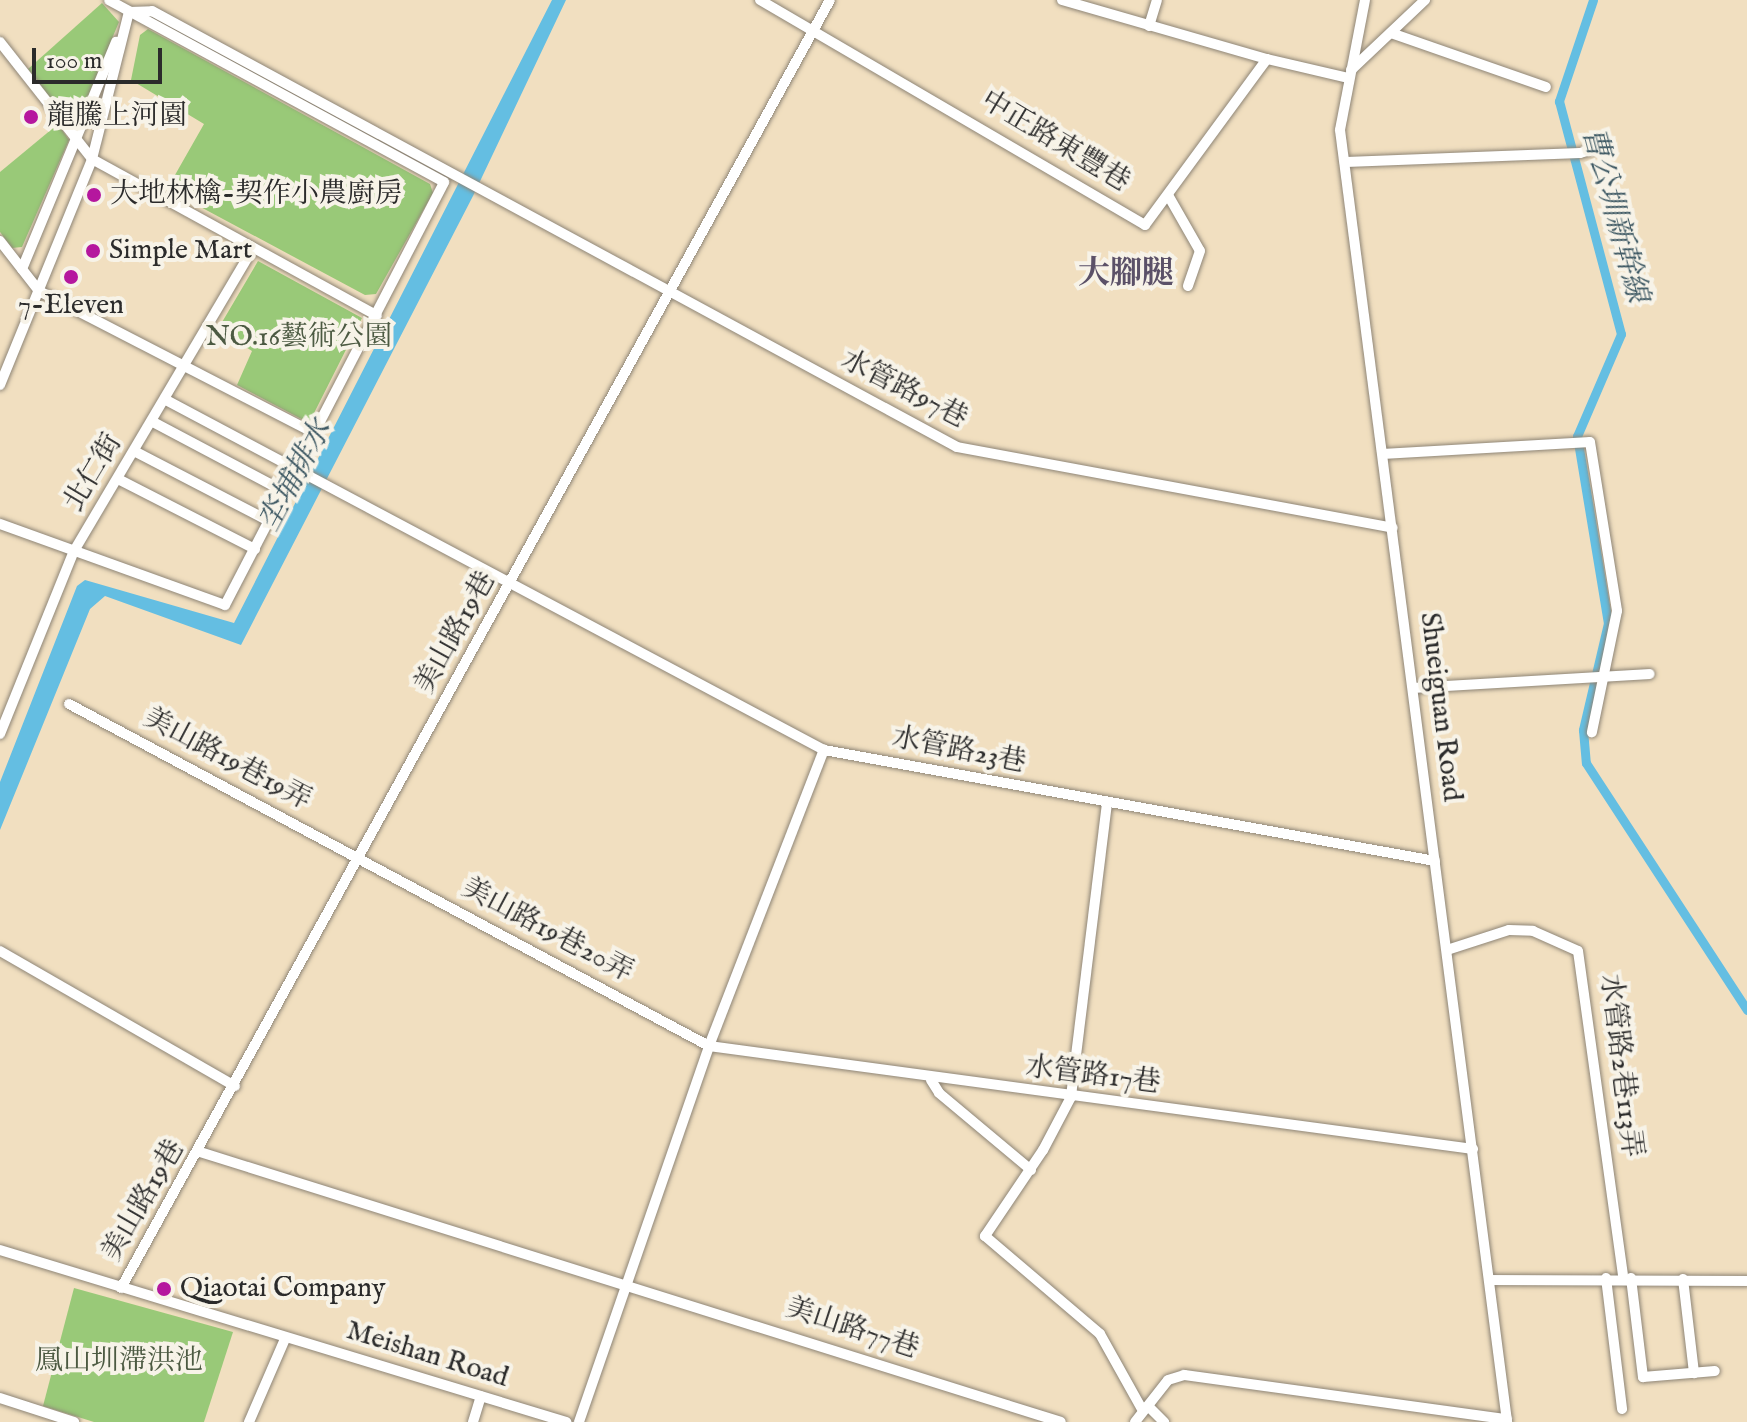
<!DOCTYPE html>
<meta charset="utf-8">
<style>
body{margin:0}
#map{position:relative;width:1747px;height:1422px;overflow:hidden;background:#f1dfc0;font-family:"IM FELL English","Noto Serif TC",serif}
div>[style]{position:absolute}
.green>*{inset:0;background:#99c978}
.water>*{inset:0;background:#64bee2}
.canal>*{height:9px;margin:-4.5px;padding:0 4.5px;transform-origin:4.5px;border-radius:4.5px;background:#64bee2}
.roads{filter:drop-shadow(0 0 2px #8e8576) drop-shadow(0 0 2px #8e8576)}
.minor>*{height:10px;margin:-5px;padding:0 5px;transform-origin:5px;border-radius:5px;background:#fff}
.dots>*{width:22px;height:22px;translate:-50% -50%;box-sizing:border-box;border:4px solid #f7f3e8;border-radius:50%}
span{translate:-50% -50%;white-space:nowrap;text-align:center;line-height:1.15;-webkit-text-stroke:8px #f7f3e8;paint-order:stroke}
.poi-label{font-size:28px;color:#2b2b2b}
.left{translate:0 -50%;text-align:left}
.street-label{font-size:28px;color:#2b2b2b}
.park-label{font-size:28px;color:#4c5a42}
.water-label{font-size:30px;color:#3c5762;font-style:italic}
.quarter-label{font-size:32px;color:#5b5168;font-weight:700}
.scale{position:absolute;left:32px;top:48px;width:130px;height:36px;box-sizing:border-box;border:4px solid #2b2b2b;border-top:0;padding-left:10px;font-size:24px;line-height:28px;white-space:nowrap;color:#2b2b2b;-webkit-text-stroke:6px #f7f3e8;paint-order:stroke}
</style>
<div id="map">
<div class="green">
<div style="clip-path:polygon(102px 3px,119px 22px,77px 122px,70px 123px,28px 69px)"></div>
<div style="clip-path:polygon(148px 29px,430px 184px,433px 193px,376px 294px,365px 295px,167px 189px,204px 124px,131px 80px,140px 35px)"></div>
<div style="clip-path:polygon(58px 124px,69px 140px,22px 247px,12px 248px,0 232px,0 172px)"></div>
<div style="clip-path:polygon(258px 261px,362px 318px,309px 423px,237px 385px,252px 351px,218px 329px)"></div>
<div style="clip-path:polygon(74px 1288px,233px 1332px,204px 1422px,94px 1422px,43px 1406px)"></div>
</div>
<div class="water">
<div style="clip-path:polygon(552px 0,566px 0,473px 196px,241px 645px,105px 596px,90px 609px,0 830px,0 782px,77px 586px,85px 580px,234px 623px)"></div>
</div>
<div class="canal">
<div style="left:1593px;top:0;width:107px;rotate:108.6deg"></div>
<div style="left:1559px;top:101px;width:241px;rotate:75.1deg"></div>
<div style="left:1621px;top:334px;width:111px;rotate:113.3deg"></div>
<div style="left:1577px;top:436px;width:190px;rotate:80.6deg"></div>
<div style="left:1608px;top:623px;width:110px;rotate:103.2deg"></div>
<div style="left:1583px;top:730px;width:33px;rotate:85deg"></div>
<div style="left:1586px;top:763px;width:295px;rotate:56.9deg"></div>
</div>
<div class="roads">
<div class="minor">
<div style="left:760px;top:0;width:446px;rotate:30.3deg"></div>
<div style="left:1145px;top:225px;width:206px;rotate:-53.7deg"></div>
<div style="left:1267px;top:59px;width:83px;rotate:13.2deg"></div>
<div style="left:1062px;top:0;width:213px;rotate:16.1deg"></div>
<div style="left:1365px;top:0;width:132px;rotate:100.9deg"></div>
<div style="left:1340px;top:130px;width:1303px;rotate:82.63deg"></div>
<div style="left:129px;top:12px;width:23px;rotate:-2deg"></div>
<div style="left:152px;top:11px;width:915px;rotate:28.44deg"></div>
<div style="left:957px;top:447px;width:443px;rotate:10.5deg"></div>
<div style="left:1149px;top:26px;width:27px;rotate:-73deg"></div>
<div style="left:1391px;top:33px;width:164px;rotate:19.2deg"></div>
<div style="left:0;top:42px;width:149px;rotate:51.8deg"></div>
<div style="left:92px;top:159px;width:325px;rotate:28.8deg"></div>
<div style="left:1351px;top:70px;width:102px;rotate:-43.4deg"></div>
<div style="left:1346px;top:162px;width:234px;rotate:-2.2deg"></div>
<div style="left:1580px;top:153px;width:26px;rotate:-16deg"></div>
<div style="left:1168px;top:195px;width:64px;rotate:60.3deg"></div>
<div style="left:1200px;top:251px;width:37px;rotate:109deg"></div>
<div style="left:0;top:241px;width:63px;rotate:52deg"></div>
<div style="left:39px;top:291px;width:312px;rotate:27.3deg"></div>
<div style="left:22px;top:269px;width:246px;rotate:-67.5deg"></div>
<div style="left:0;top:385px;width:244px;rotate:-67.8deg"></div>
<div style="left:92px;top:159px;width:152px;rotate:-75.9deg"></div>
<div style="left:166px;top:400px;width:745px;rotate:28.01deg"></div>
<div style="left:824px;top:750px;width:621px;rotate:10.3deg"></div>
<div style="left:153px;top:422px;width:149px;rotate:27.9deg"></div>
<div style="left:134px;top:451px;width:152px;rotate:27.4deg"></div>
<div style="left:1383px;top:454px;width:207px;rotate:-3.3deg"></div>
<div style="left:1590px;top:442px;width:171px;rotate:80.9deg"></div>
<div style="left:1617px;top:611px;width:124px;rotate:101.7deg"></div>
<div style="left:118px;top:479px;width:154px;rotate:27.1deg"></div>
<div style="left:0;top:524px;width:239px;rotate:19.8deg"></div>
<div style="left:225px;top:605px;width:476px;rotate:-62.6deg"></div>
<div style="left:444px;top:182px;width:381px;rotate:-151.5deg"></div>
<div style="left:1413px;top:688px;width:237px;rotate:-3.4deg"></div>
<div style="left:69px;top:704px;width:726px;rotate:28.12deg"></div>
<div style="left:709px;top:1046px;width:771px;rotate:7.68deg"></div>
<div style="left:0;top:734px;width:197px;rotate:-68deg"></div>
<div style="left:74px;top:551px;width:352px;rotate:-59.4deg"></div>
<div style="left:1107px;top:803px;width:296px;rotate:97deg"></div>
<div style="left:1071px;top:1097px;width:60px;rotate:117.8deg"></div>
<div style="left:1043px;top:1150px;width:104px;rotate:124deg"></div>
<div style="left:985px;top:1236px;width:151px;rotate:40.4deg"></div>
<div style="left:1100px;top:1334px;width:88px;rotate:60.8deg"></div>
<div style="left:1447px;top:950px;width:65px;rotate:-17.9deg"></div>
<div style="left:1509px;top:930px;width:24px;rotate:2deg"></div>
<div style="left:1533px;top:931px;width:49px;rotate:24deg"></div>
<div style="left:1578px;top:951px;width:329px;rotate:82.1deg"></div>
<div style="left:0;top:951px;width:271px;rotate:29.9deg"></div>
<div style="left:931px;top:1080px;width:15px;rotate:58deg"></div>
<div style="left:939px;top:1093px;width:120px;rotate:39.9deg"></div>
<div style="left:200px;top:1152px;width:902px;rotate:17.41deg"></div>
<div style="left:0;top:1250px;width:592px;rotate:16.9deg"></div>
<div style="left:1606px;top:1278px;width:132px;rotate:83deg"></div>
<div style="left:1631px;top:1278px;width:100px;rotate:83.1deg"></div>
<div style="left:1643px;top:1377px;width:72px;rotate:-4.8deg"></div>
<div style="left:1683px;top:1279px;width:95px;rotate:83.3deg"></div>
<div style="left:1489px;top:1280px;width:258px;rotate:0.2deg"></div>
<div style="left:121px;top:1288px;width:1470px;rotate:-61.17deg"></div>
<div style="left:0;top:1398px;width:78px;rotate:18deg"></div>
<div style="left:1148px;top:1406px;width:23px;rotate:45deg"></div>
<div style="left:249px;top:1422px;width:90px;rotate:-66.6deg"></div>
<div style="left:473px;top:1422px;width:27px;rotate:-73deg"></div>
<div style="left:579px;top:1422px;width:398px;rotate:-70.9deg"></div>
<div style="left:709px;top:1046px;width:318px;rotate:-68.8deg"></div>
<div style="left:1135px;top:1422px;width:53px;rotate:-51.8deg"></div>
<div style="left:1168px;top:1380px;width:17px;rotate:-17deg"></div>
<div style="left:1184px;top:1375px;width:326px;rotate:7.8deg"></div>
</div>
</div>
<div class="dots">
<div style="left:31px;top:117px;background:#b5179e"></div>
<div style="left:94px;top:195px;background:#b5179e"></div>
<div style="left:93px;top:251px;background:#b5179e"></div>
<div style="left:71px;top:277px;background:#b5179e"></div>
<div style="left:164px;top:1289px;background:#b5179e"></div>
</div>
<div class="poi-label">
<span class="left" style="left:47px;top:117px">龍騰上河園</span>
<span class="left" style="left:110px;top:195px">大地林檎-契作小農廚房</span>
<span class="left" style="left:109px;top:251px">Simple Mart</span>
<span style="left:71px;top:306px">7-Eleven</span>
<span class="left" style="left:180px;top:1289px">Qiaotai Company</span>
</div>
<div class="street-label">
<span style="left:1055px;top:142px;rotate:31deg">中正路東豐巷</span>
<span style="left:904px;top:390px;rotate:27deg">水管路97巷</span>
<span style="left:94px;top:473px;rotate:-59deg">北仁街</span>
<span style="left:456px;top:633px;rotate:-61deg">美山路19巷</span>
<span style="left:1440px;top:707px;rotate:83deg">Shueiguan Road</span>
<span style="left:959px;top:751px;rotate:11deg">水管路23巷</span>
<span style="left:227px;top:760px;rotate:28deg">美山路19巷19弄</span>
<span style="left:547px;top:931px;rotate:28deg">美山路19巷20弄</span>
<span style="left:1620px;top:1066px;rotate:83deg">水管路2巷113弄</span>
<span style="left:1093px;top:1076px;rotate:7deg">水管路17巷</span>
<span style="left:144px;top:1201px;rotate:-60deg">美山路19巷</span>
<span style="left:852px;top:1329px;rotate:18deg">美山路77巷</span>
<span style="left:427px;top:1355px;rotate:17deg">Meishan Road</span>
</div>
<div class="park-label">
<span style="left:299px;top:338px">NO.16藝術公園</span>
<span style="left:119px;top:1362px">鳳山圳滯洪池</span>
</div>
<div class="water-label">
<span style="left:1614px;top:215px;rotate:75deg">曹公圳新幹線</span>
<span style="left:296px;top:476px;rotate:-62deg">坔埔排水</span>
</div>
<div class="quarter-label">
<span style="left:1126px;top:275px">大腳腿</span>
</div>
<div class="scale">100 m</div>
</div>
